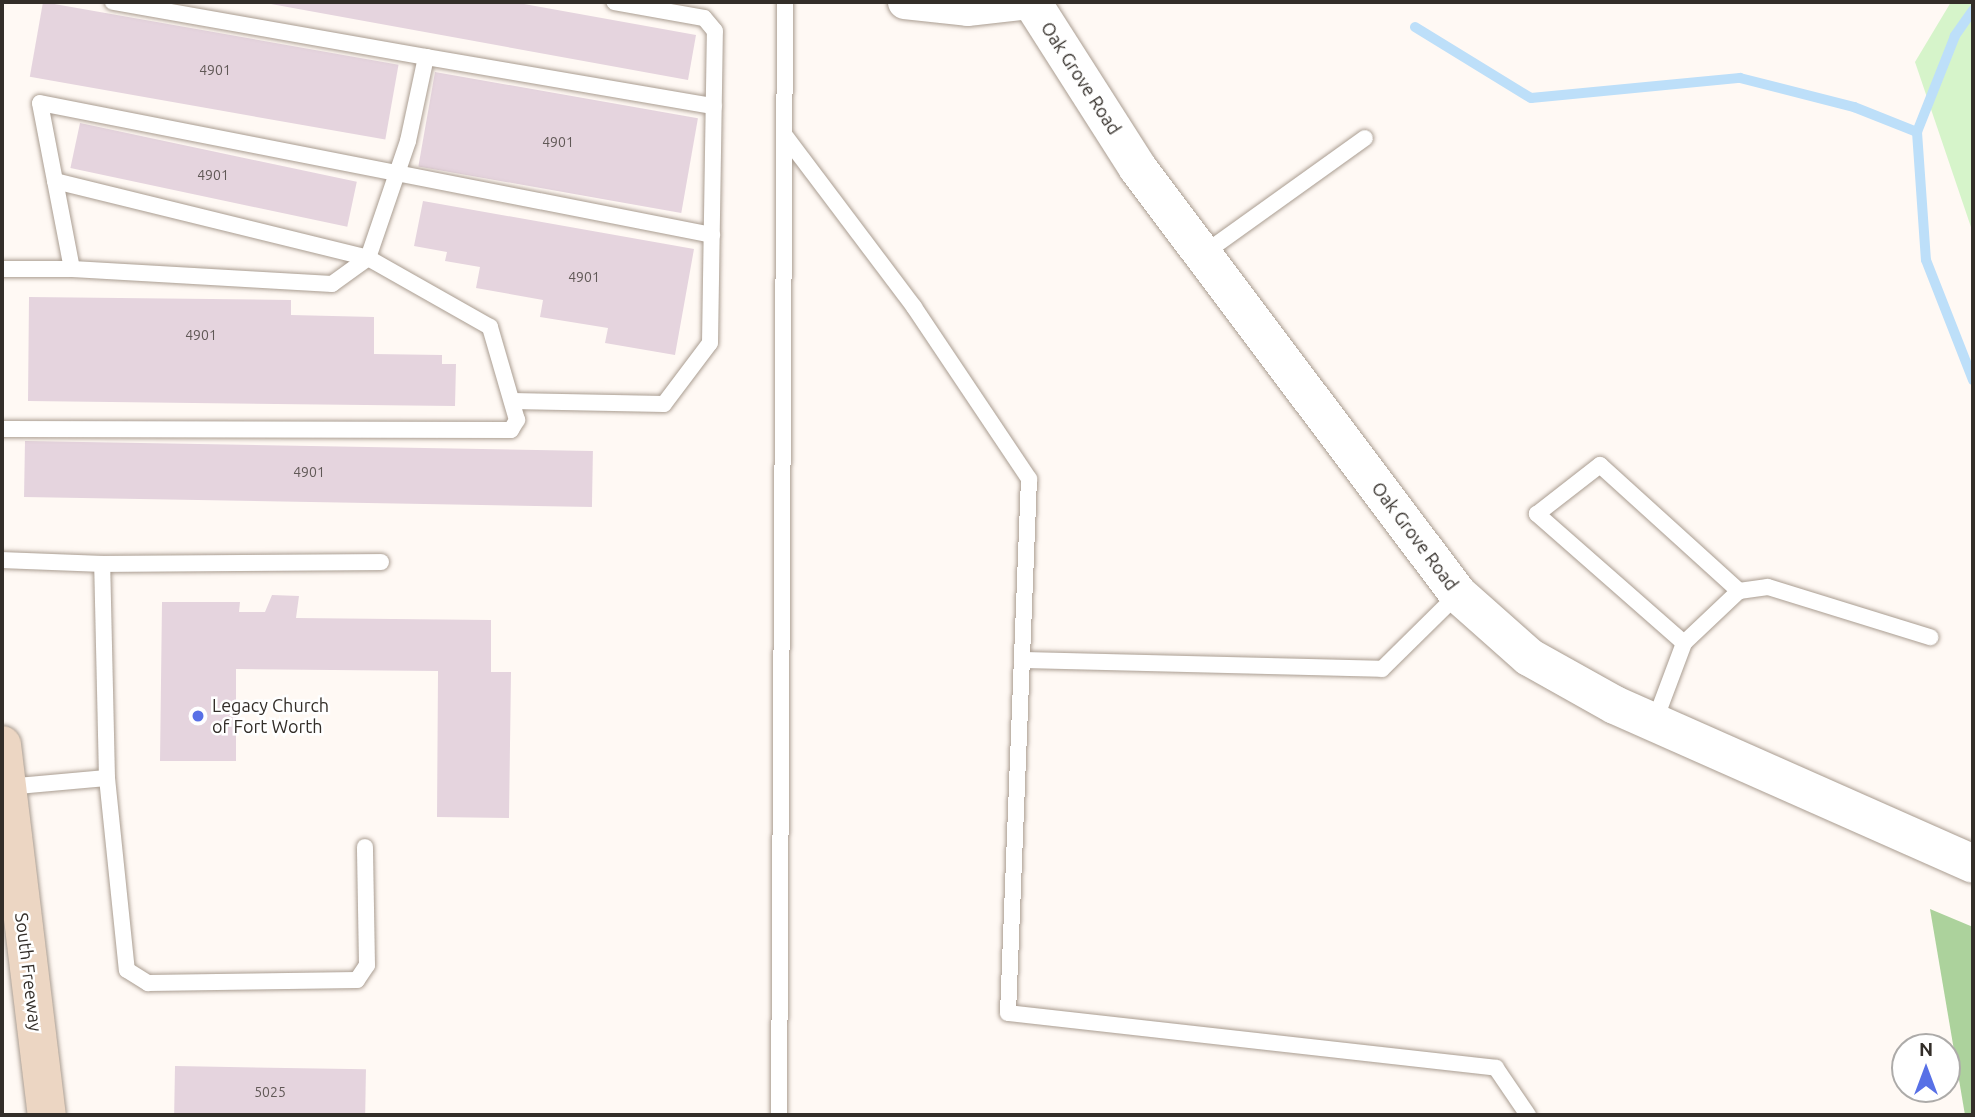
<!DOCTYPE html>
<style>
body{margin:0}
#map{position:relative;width:1975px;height:1117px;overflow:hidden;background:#fff9f4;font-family:Ubuntu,sans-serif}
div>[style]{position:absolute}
.green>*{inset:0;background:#d6f4ca}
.forest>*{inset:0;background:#acd29c}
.stream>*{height:10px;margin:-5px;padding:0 5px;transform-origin:5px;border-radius:5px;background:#bddff9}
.building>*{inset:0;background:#e5d4de;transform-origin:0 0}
.roads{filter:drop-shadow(0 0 2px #aa9d91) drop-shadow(0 0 2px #aa9d91)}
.service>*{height:16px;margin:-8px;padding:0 8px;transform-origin:8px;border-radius:8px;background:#fff}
.minor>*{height:33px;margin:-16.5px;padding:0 16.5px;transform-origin:16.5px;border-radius:16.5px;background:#fff}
.tertiary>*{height:38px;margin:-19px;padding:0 19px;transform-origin:19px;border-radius:19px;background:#fff}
.secondary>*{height:38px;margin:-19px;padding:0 19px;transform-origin:19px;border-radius:19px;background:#ecd6c3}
.dots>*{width:19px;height:19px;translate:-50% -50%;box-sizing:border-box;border:4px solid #fff;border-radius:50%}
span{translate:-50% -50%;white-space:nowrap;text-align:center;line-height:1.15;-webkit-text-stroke:5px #fff;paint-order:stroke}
.number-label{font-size:14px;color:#605856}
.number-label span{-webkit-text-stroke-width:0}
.street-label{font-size:18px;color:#332e29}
.poi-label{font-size:18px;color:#332e29}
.left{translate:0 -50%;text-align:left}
.frame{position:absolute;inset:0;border:4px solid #332e29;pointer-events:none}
.north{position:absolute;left:1891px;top:1033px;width:70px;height:70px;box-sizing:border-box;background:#fff;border:2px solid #adaba9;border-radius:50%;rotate:0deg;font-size:19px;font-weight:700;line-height:28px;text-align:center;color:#332e29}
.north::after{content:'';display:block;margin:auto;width:24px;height:32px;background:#5870e6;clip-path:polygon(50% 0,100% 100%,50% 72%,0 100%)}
</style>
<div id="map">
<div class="green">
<div style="clip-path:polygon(1951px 2px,1973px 2px,1973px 233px,1915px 62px)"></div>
</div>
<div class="forest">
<div style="clip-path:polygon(1930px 909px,1973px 927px,1973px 1115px,1965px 1115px)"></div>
</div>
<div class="stream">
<div style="left:1973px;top:10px;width:32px;rotate:125deg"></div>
<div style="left:1955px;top:36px;width:103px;rotate:111.6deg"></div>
<div style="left:1917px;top:132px;width:128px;rotate:86deg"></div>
<div style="left:1926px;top:260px;width:129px;rotate:68.6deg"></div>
<div style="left:1415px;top:27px;width:136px;rotate:31.5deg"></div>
<div style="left:1531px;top:98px;width:210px;rotate:-5.5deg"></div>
<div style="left:1740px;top:78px;width:118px;rotate:14.3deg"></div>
<div style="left:1854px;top:107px;width:68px;rotate:21.6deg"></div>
</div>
<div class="building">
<div style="left:43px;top:2px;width:361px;height:76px;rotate:10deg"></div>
<div style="clip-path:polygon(260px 2px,513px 2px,696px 35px,688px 80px)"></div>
<div style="left:435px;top:72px;width:267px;height:96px;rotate:10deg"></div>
<div style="left:80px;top:123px;width:283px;height:46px;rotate:12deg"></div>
<div style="clip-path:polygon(423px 201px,694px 249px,675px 355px,605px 343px,608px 328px,540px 317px,543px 300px,476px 288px,480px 267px,445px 261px,447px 252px,414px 246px)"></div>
<div style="clip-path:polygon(29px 297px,291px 300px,291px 315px,374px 317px,374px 354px,442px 355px,442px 364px,456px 364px,455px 406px,28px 401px)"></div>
<div style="left:25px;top:441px;width:568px;height:56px;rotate:1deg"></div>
<div style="clip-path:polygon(272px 595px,299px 596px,296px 618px,491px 620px,491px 672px,511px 672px,509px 818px,437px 817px,438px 671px,236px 669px,236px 761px,160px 761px,162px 602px,240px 602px,239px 612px,265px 612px)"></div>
<div style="left:175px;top:1066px;width:191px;height:49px;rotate:1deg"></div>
</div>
<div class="roads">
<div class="service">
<div style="left:426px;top:57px;width:292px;rotate:9.7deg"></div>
<div style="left:786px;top:137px;width:213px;rotate:53deg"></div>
<div style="left:914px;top:307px;width:207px;rotate:56.2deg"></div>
<div style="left:1029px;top:479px;width:534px;rotate:92.25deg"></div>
<div style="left:1008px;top:1013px;width:491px;rotate:6.4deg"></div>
<div style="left:1496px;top:1068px;width:57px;rotate:55.8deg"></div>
<div style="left:55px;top:181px;width:322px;rotate:13.8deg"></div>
<div style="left:368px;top:258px;width:44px;rotate:144.2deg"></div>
<div style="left:332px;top:284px;width:260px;rotate:-176.7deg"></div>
<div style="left:72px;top:269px;width:90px;rotate:-100.9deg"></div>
<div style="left:55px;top:181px;width:79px;rotate:-100.9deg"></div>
<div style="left:40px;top:103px;width:685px;rotate:11.11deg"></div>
<div style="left:1203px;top:254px;width:199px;rotate:-35.6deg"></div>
<div style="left:2px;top:269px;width:70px"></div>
<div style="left:512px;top:401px;width:152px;rotate:1.1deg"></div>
<div style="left:664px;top:404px;width:76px;rotate:-53deg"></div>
<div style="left:710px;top:343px;width:312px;rotate:-89.1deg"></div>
<div style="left:715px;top:31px;width:17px;rotate:-130deg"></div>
<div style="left:704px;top:18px;width:91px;rotate:-169.9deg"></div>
<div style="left:2px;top:429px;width:509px;rotate:0.11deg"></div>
<div style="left:511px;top:430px;width:12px;rotate:-59deg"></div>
<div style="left:517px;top:420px;width:97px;rotate:-106.2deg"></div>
<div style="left:490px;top:327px;width:140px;rotate:-150.5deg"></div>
<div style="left:368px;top:258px;width:124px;rotate:-71.1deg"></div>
<div style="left:408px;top:141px;width:86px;rotate:-77.9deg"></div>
<div style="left:426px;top:57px;width:318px;rotate:-170deg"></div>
<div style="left:2px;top:560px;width:100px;rotate:2.3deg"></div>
<div style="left:1684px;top:643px;width:196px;rotate:-138.7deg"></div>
<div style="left:1537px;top:514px;width:80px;rotate:-37.9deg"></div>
<div style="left:1600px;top:465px;width:188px;rotate:42.2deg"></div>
<div style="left:1022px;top:660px;width:360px;rotate:1.4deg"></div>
<div style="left:1382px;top:669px;width:107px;rotate:-44.6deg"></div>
<div style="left:1654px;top:723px;width:85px;rotate:-69.4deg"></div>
<div style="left:1684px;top:643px;width:76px;rotate:-43.4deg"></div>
<div style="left:1739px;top:591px;width:29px;rotate:-8deg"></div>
<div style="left:1768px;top:587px;width:170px;rotate:17.2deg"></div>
<div style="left:107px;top:778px;width:193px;rotate:84.1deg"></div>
<div style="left:127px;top:970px;width:25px;rotate:32deg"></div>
<div style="left:148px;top:983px;width:209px;rotate:-0.8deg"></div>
<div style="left:357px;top:980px;width:18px;rotate:-56deg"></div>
<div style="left:367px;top:965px;width:118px;rotate:-91deg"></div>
<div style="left:6px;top:787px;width:101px;rotate:-5.1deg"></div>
<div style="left:107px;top:778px;width:214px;rotate:-91.3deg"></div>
<div style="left:102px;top:564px;width:279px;rotate:-0.4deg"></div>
<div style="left:779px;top:1115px;width:1113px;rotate:-89.69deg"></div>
</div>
<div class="minor">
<div style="left:904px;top:2px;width:63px;rotate:6.3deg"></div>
<div style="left:967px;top:9px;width:62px;rotate:-6.4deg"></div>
</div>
<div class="tertiary">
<div style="left:1032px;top:2px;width:196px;rotate:57.5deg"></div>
<div style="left:1137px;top:167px;width:534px;rotate:53.07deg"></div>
<div style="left:1458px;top:594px;width:95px;rotate:41.6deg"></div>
<div style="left:1529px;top:657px;width:98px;rotate:29.2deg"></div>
<div style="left:1615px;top:705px;width:392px;rotate:23.9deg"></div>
</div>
<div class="secondary">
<div style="left:2px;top:745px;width:373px;rotate:83.1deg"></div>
</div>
</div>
<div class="dots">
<div style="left:198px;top:716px;background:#5870e6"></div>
</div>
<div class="number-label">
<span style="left:215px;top:70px">4901</span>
<span style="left:558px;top:142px">4901</span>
<span style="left:213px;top:175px">4901</span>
<span style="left:584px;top:277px">4901</span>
<span style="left:201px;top:335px">4901</span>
<span style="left:309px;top:472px">4901</span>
<span style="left:270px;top:1092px">5025</span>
</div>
<div class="street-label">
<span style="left:1081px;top:78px;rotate:57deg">Oak Grove Road</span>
<span style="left:1415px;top:536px;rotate:53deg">Oak Grove Road</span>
<span style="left:29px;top:972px;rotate:83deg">South Freeway</span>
</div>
<div class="poi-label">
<span class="left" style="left:212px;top:716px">Legacy Church<br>of Fort Worth</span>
</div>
<div class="frame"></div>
<div class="north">N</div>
</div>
